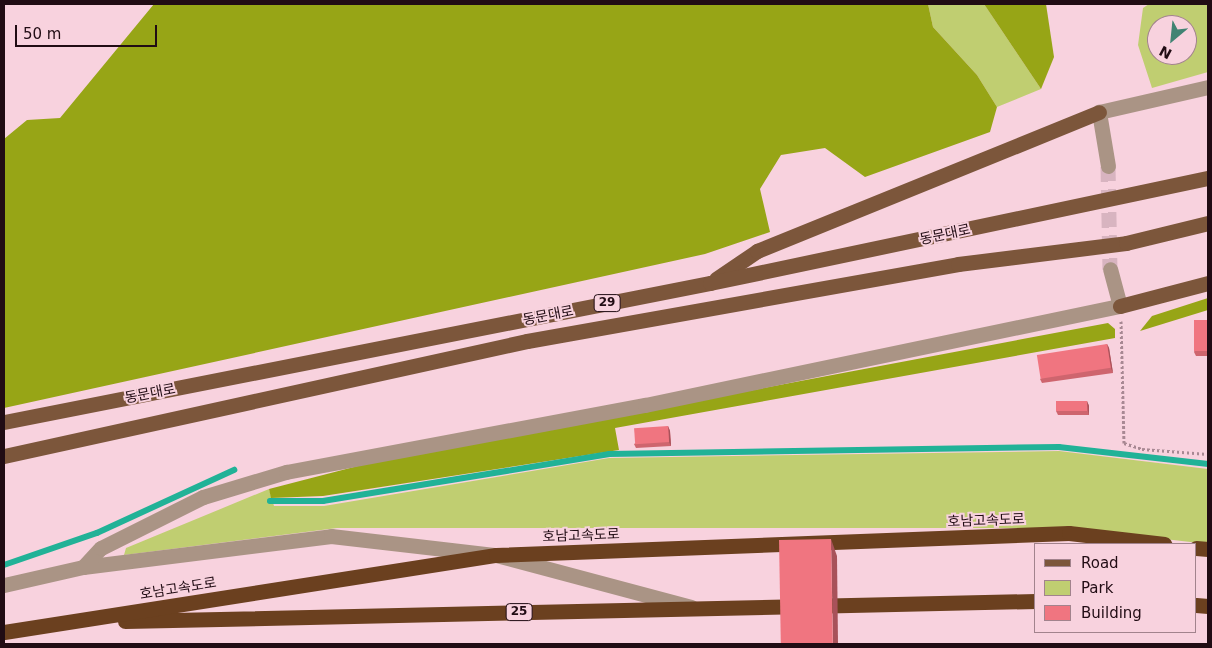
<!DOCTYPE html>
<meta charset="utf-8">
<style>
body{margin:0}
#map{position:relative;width:1212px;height:648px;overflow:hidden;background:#f8d2de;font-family:"DejaVu Sans","Noto Sans KR",sans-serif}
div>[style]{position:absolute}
.green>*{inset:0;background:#c0ce71}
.forest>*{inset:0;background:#97a516}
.stream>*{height:5.5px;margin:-2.75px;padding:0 2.75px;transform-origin:2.75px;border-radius:2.75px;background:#21b297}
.minor-tunnel>*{height:15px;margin-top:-7.5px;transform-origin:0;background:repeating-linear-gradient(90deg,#d8b4c0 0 15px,transparent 0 23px)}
.path>*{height:3px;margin-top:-1.5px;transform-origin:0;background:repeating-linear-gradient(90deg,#a88893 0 2.5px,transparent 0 5px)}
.minor>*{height:15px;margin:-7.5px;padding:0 7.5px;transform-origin:7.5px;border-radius:7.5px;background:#aa9485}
.major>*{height:15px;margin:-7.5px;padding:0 7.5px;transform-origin:7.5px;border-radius:7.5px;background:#7c563b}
.highway>*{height:15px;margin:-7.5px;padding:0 7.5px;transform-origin:7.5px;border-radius:7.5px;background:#6b401f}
.wall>*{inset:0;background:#ce656e}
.shaded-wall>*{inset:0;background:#a8525a}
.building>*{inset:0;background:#f07580;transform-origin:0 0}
span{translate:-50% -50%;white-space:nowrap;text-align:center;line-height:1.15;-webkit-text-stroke:4px #f8d2de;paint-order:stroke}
.shield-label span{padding:1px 4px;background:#f8d2de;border:1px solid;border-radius:4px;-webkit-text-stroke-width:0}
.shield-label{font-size:12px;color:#210c14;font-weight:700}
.street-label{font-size:14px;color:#210c14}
.frame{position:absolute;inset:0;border:5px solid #210c14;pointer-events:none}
.legend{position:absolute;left:1034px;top:543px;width:162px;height:90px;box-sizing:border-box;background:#f8d2de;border:1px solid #a2838d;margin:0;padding:6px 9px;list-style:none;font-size:15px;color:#210c14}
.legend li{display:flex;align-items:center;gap:10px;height:25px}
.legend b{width:25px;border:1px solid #a2838d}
.north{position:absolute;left:1147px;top:15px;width:50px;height:50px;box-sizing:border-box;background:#f8d2de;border:1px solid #a2838d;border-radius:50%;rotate:208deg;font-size:14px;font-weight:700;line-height:20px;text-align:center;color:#210c14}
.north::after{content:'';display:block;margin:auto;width:18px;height:22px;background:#418373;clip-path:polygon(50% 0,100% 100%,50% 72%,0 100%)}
.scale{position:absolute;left:15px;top:25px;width:142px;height:22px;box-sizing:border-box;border:2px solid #210c14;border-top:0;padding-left:6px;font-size:15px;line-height:18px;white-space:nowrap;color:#210c14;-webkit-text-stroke:4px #f8d2de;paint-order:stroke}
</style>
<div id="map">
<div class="green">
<div style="clip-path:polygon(928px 4px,984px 4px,1041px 89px,997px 107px,977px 75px,933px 27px)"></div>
<div style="clip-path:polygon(evenodd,1149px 4px,1208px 4px,1208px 72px,1152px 88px,1138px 45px,1143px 8px,1149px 4px,1157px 25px,1187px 25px,1187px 55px,1157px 55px,1157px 25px)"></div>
<div style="clip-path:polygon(1059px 451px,1208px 469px,1208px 544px,1068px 528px,337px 528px,124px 555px,126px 548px,269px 489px,274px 506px,324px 506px,609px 458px)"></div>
</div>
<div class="forest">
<div style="clip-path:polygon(154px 4px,928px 4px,933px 27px,977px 75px,997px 107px,990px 132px,865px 177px,825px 148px,781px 155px,760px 189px,770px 232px,705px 254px,4px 408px,4px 139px,27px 120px,60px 118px)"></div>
<div style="clip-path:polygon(984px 4px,1046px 4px,1054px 57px,1041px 89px)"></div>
<div style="clip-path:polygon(1208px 298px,1208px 310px,1140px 331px,1152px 316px)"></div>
<div style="clip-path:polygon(1108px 323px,1115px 329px,1115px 338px,615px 428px,619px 450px,323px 496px,271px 498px,269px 489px,377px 461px)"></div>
</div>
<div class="stream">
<div style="left:270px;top:501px;width:53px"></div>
<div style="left:323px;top:501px;width:290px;rotate:-9.3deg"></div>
<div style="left:609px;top:454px;width:450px;rotate:-0.9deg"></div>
<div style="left:1059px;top:447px;width:150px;rotate:6.5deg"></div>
<div style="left:4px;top:565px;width:98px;rotate:-19deg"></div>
<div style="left:97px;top:533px;width:151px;rotate:-24.7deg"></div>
</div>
<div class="minor-tunnel">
<div style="left:1108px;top:166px;width:103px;rotate:88.9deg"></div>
</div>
<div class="path">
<div style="left:1121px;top:321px;width:122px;rotate:88.6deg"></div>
<div style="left:1124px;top:443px;width:19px;rotate:18deg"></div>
<div style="left:1142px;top:449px;width:66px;rotate:4.3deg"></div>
</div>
<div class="minor">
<div style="left:1108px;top:166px;width:55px;rotate:-99.5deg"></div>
<div style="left:1099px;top:112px;width:112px;rotate:-12.9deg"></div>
<div style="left:83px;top:567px;width:250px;rotate:-7.1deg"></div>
<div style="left:331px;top:536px;width:166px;rotate:6.6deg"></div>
<div style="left:496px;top:555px;width:202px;rotate:14.9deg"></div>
<div style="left:4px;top:585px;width:81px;rotate:-12.8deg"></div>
<div style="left:83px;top:567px;width:26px;rotate:-47deg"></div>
<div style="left:101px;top:548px;width:114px;rotate:-26.6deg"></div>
<div style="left:203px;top:497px;width:87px;rotate:-16.8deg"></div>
<div style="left:286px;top:472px;width:365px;rotate:-10.6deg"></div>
<div style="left:645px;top:405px;width:485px;rotate:-11.8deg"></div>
<div style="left:1120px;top:306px;width:38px;rotate:-105deg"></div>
</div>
<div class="major">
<div style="left:716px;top:279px;width:50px;rotate:-34.3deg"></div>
<div style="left:757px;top:251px;width:369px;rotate:-22.1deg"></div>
<div style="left:1120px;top:306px;width:91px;rotate:-14.6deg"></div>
<div style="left:4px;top:422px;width:720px;rotate:-11.14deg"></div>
<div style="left:710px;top:283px;width:509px;rotate:-11.91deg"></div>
<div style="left:4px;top:456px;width:535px;rotate:-12.4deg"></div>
<div style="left:527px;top:341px;width:438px;rotate:-10.1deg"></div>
<div style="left:958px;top:264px;width:169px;rotate:-7.1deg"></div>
<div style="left:1126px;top:243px;width:84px;rotate:-13.7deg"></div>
</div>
<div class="highway">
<div style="left:1196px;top:548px;width:12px;rotate:5deg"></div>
<div style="left:1196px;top:605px;width:12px;rotate:5deg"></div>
<div style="left:125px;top:621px;width:911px;rotate:-1.26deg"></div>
<div style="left:4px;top:632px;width:498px;rotate:-8.9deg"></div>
<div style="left:496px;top:555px;width:573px;rotate:-2.2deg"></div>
<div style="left:1069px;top:533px;width:96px;rotate:6.6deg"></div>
</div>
<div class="wall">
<div style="clip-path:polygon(1208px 320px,1208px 356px,1196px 356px,1194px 352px)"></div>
<div style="clip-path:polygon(1107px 344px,1109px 348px,1113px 373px,1042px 383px,1040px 379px)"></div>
<div style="clip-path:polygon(1087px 401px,1089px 406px,1089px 415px,1058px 415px,1056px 411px)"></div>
<div style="clip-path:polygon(668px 426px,670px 431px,671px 446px,636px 448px,634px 444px)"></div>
</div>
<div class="shaded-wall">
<div style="clip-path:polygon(1107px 344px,1109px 348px,1113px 373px,1111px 368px)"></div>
<div style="clip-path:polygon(1087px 401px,1089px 406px,1089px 415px,1088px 411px)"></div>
<div style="clip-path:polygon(668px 426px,670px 431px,671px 446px,669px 442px)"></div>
<div style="clip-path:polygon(831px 539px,837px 556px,838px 644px,833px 644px)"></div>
</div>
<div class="building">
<div style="left:1208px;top:320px;width:31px;height:14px;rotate:90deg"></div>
<div style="left:1107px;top:344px;width:24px;height:71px;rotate:81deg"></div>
<div style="left:1056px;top:401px;width:31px;height:10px"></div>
<div style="left:668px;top:426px;width:16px;height:34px;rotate:86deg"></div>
<div style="left:831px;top:539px;width:105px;height:52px;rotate:89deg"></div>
</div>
<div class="shield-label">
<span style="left:607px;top:303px">29</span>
<span style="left:519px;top:612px">25</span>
</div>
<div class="street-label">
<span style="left:945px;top:234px;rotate:-12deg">동문대로</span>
<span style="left:548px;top:315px;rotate:-11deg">동문대로</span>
<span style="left:150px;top:393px;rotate:-11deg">동문대로</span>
<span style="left:986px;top:520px;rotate:-2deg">호남고속도로</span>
<span style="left:581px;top:535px;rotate:-2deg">호남고속도로</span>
<span style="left:178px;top:588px;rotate:-9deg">호남고속도로</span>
</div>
<div class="frame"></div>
<ul class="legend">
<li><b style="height:6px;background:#7c563b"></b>Road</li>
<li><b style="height:14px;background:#c0ce71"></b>Park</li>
<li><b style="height:14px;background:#f07580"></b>Building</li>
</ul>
<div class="north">N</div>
<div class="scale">50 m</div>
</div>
